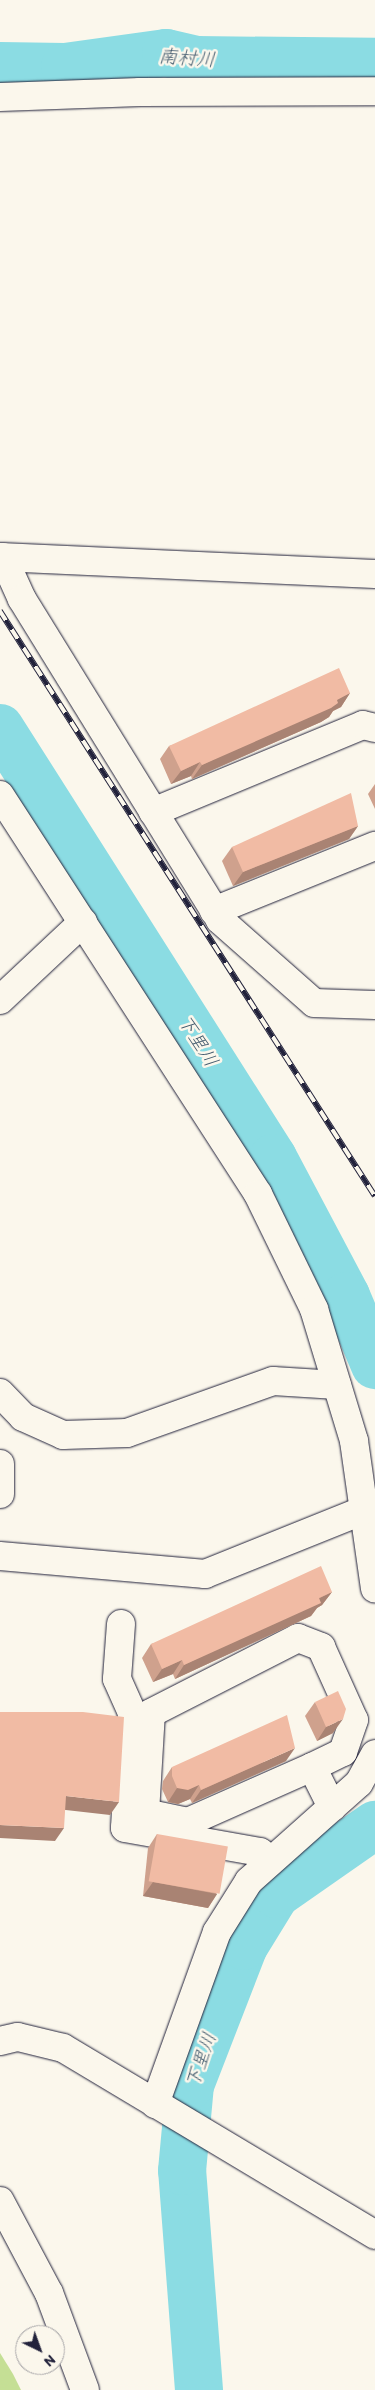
<!DOCTYPE html>
<meta charset="utf-8">
<style>
body{margin:0}
#map{position:relative;width:375px;height:2390px;overflow:hidden;background:#fbf7ec;font-family:Itim,"Klee One",sans-serif}
div>[style]{position:absolute}
.green>*{inset:0;background:#c5df95}
.river>*{height:48px;margin:-24px;padding:0 24px;transform-origin:24px;border-radius:24px;background:#8bdce3}
.roads{filter:drop-shadow(0 0 1px #22223b) drop-shadow(0 0 1px #22223b)}
.minor>*{height:28px;margin:-14px;padding:0 14px;transform-origin:14px;border-radius:14px;background:#fbf7ec}
.major>*{height:28px;margin:-14px;padding:0 14px;transform-origin:14px;border-radius:14px;background:#fbf7ec}
.rail>*{height:5.5px;margin-top:-2.75px;transform-origin:0;background:repeating-linear-gradient(90deg,#fbf7ec 0 11px,#22223b 0 22px);box-sizing:border-box;border-block:1px solid #22223b}
.wall>*{inset:0;background:#cfa18d}
.shaded-wall>*{inset:0;background:#a98373}
.building>*{inset:0;background:#f1bba4;transform-origin:0 0}
span{translate:-50% -50%;white-space:nowrap;text-align:center;line-height:1.15;-webkit-text-stroke:5px #fbf7ec;paint-order:stroke}
.water-label{font-size:19px;color:#425a6d;font-style:italic}
.north{position:absolute;left:15px;top:2325px;width:50px;height:50px;box-sizing:border-box;background:#fbf7ec;border:1px solid #a4a2a5;border-radius:50%;rotate:138deg;font-size:14px;font-weight:700;line-height:20px;text-align:center;color:#22223b}
.north::after{content:'';display:block;margin:auto;width:18px;height:22px;background:#22223b;clip-path:polygon(50% 0,100% 100%,50% 72%,0 100%)}
</style>
<div id="map">
<div class="green">
<div style="clip-path:polygon(0 2353px,13px 2374px,21px 2390px,0 2390px)"></div>
</div>
<div class="river">
<div style="left:0;top:66px;width:65px;rotate:0.9deg"></div>
<div style="left:65px;top:67px;width:102px;rotate:-7.9deg"></div>
<div style="left:166px;top:53px;width:31px;rotate:13deg"></div>
<div style="left:196px;top:60px;width:179px;rotate:0.6deg"></div>
<div style="left:0;top:728px;width:509px;rotate:57.59deg"></div>
<div style="left:273px;top:1158px;width:156px;rotate:62.1deg"></div>
<div style="left:346px;top:1296px;width:75px;rotate:67.2deg"></div>
<div style="left:199px;top:2390px;width:220px;rotate:-94.4deg"></div>
<div style="left:182px;top:2171px;width:86px;rotate:-84.7deg"></div>
<div style="left:190px;top:2085px;width:149px;rotate:-68.8deg"></div>
<div style="left:244px;top:1946px;width:61px;rotate:-58.4deg"></div>
<div style="left:276px;top:1894px;width:121px;rotate:-34.9deg"></div>
</div>
<div class="roads">
<div class="minor">
<div style="left:0;top:97px;width:140px;rotate:-2deg"></div>
<div style="left:140px;top:92px;width:235px;rotate:-0.2deg"></div>
<div style="left:0;top:557px;width:375px;rotate:2.6deg"></div>
<div style="left:3px;top:557px;width:46px;rotate:65.7deg"></div>
<div style="left:22px;top:599px;width:377px;rotate:58.3deg"></div>
<div style="left:220px;top:920px;width:125px;rotate:41.4deg"></div>
<div style="left:314px;top:1003px;width:61px;rotate:1.9deg"></div>
<div style="left:0;top:795px;width:475px;rotate:57.1deg"></div>
<div style="left:258px;top:1194px;width:128px;rotate:64deg"></div>
<div style="left:314px;top:1309px;width:138px;rotate:73.1deg"></div>
<div style="left:354px;top:1441px;width:149px;rotate:81.9deg"></div>
<div style="left:153px;top:812px;width:227px;rotate:-22.5deg"></div>
<div style="left:363px;top:725px;width:12px;rotate:14deg"></div>
<div style="left:214px;top:911px;width:174px;rotate:-22deg"></div>
<div style="left:0;top:1000px;width:114px;rotate:-43.2deg"></div>
<div style="left:0;top:1393px;width:33px;rotate:46deg"></div>
<div style="left:23px;top:1417px;width:44px;rotate:24.2deg"></div>
<div style="left:63px;top:1435px;width:64px;rotate:-1.8deg"></div>
<div style="left:127px;top:1433px;width:155px;rotate:-19.6deg"></div>
<div style="left:273px;top:1381px;width:64px;rotate:3.6deg"></div>
<div style="left:0;top:1464px;width:30px;rotate:90deg"></div>
<div style="left:0;top:1556px;width:206px;rotate:5deg"></div>
<div style="left:205px;top:1574px;width:171px;rotate:-21.9deg"></div>
<div style="left:121px;top:1624px;width:55px;rotate:94.2deg"></div>
<div style="left:117px;top:1679px;width:37px;rotate:66deg"></div>
<div style="left:132px;top:1713px;width:115px;rotate:93.5deg"></div>
<div style="left:125px;top:1828px;width:137px;rotate:10.1deg"></div>
<div style="left:260px;top:1852px;width:14px;rotate:39deg"></div>
<div style="left:312px;top:1767px;width:136px;rotate:156.1deg"></div>
<div style="left:188px;top:1822px;width:44px;rotate:-168.2deg"></div>
<div style="left:145px;top:1813px;width:100px;rotate:-86.6deg"></div>
<div style="left:151px;top:1713px;width:165px;rotate:-27deg"></div>
<div style="left:298px;top:1638px;width:25px;rotate:21deg"></div>
<div style="left:321px;top:1647px;width:80px;rotate:65.7deg"></div>
<div style="left:354px;top:1720px;width:34px;rotate:109deg"></div>
<div style="left:343px;top:1752px;width:34px;rotate:154deg"></div>
<div style="left:312px;top:1767px;width:45px;rotate:63.4deg"></div>
<div style="left:0;top:2041px;width:18px;rotate:-13deg"></div>
<div style="left:18px;top:2037px;width:46px;rotate:13.7deg"></div>
<div style="left:63px;top:2048px;width:364px;rotate:30.9deg"></div>
<div style="left:155px;top:2104px;width:183px;rotate:-70.2deg"></div>
<div style="left:217px;top:1932px;width:60px;rotate:-57.9deg"></div>
<div style="left:249px;top:1881px;width:147px;rotate:-41.7deg"></div>
<div style="left:359px;top:1783px;width:33px;rotate:-61deg"></div>
</div>
<div class="major">
<div style="left:0;top:2201px;width:104px;rotate:62deg"></div>
<div style="left:49px;top:2293px;width:103px;rotate:69.6deg"></div>
</div>
</div>
<div class="rail">
<div style="left:0;top:611px;width:695px;rotate:57.34deg"></div>
</div>
<div class="wall">
<div style="clip-path:polygon(350px 693px,341px 707px,333px 711px,329px 717px,321px 722px,192px 779px,191px 776px,171px 784px,160px 759px,169px 746px)"></div>
<div style="clip-path:polygon(375px 784px,375px 809px,368px 794px)"></div>
<div style="clip-path:polygon(358px 826px,349px 839px,233px 886px,222px 861px,232px 847px)"></div>
<div style="clip-path:polygon(332px 1592px,322px 1605px,317px 1608px,311px 1616px,175px 1679px,173px 1674px,153px 1682px,142px 1658px,151px 1644px)"></div>
<div style="clip-path:polygon(315px 1702px,333px 1733px,317px 1741px,305px 1716px)"></div>
<div style="clip-path:polygon(286px 1761px,192px 1803px,190px 1799px,178px 1804px,168px 1802px,162px 1789px,163px 1781px,172px 1767px)"></div>
<div style="clip-path:polygon(157px 1834px,217px 1894px,208px 1908px,143px 1896px,148px 1848px)"></div>
</div>
<div class="shaded-wall">
<div style="clip-path:polygon(350px 693px,341px 707px,333px 711px,329px 717px,321px 722px,192px 779px,202px 765px)"></div>
<div style="clip-path:polygon(200px 762px,191px 776px,171px 784px,181px 771px)"></div>
<div style="clip-path:polygon(358px 826px,349px 839px,233px 886px,243px 872px)"></div>
<div style="clip-path:polygon(332px 1592px,322px 1605px,317px 1608px,311px 1616px,175px 1679px,184px 1665px)"></div>
<div style="clip-path:polygon(182px 1660px,173px 1674px,153px 1682px,162px 1669px)"></div>
<div style="clip-path:polygon(343px 1719px,333px 1733px,317px 1741px,326px 1727px)"></div>
<div style="clip-path:polygon(295px 1748px,286px 1761px,192px 1803px,201px 1790px)"></div>
<div style="clip-path:polygon(199px 1785px,190px 1799px,178px 1804px,168px 1802px,177px 1788px)"></div>
<div style="clip-path:polygon(66px 1796px,119px 1802px,110px 1815px,57px 1809px)"></div>
<div style="clip-path:polygon(0 1825px,64px 1828px,55px 1841px,0 1838px)"></div>
<div style="clip-path:polygon(153px 1882px,217px 1894px,208px 1908px,143px 1896px)"></div>
</div>
<div class="building">
<div style="clip-path:polygon(339px 668px,350px 693px,337px 700px,338px 703px,331px 708px,202px 765px,200px 762px,181px 771px,169px 746px)"></div>
<div style="clip-path:polygon(351px 793px,358px 826px,243px 872px,232px 847px)"></div>
<div style="clip-path:polygon(321px 1566px,332px 1592px,319px 1598px,321px 1603px,184px 1665px,182px 1660px,162px 1669px,151px 1644px)"></div>
<div style="clip-path:polygon(338px 1691px,346px 1709px,343px 1719px,326px 1727px,315px 1702px)"></div>
<div style="clip-path:polygon(0 1712px,83px 1712px,124px 1717px,119px 1802px,66px 1796px,64px 1828px,0 1825px)"></div>
<div style="clip-path:polygon(287px 1715px,295px 1748px,201px 1790px,199px 1785px,188px 1790px,177px 1788px,172px 1776px,172px 1767px)"></div>
<div style="left:157px;top:1834px;width:72px;height:48px;rotate:10deg"></div>
</div>
<div class="water-label">
<span style="left:187px;top:58px;rotate:4deg">南村川</span>
<span style="left:198px;top:1041px;rotate:58deg">下里川</span>
<span style="left:201px;top:2060px;rotate:-71deg">下里川</span>
</div>
<div class="north">N</div>
</div>
